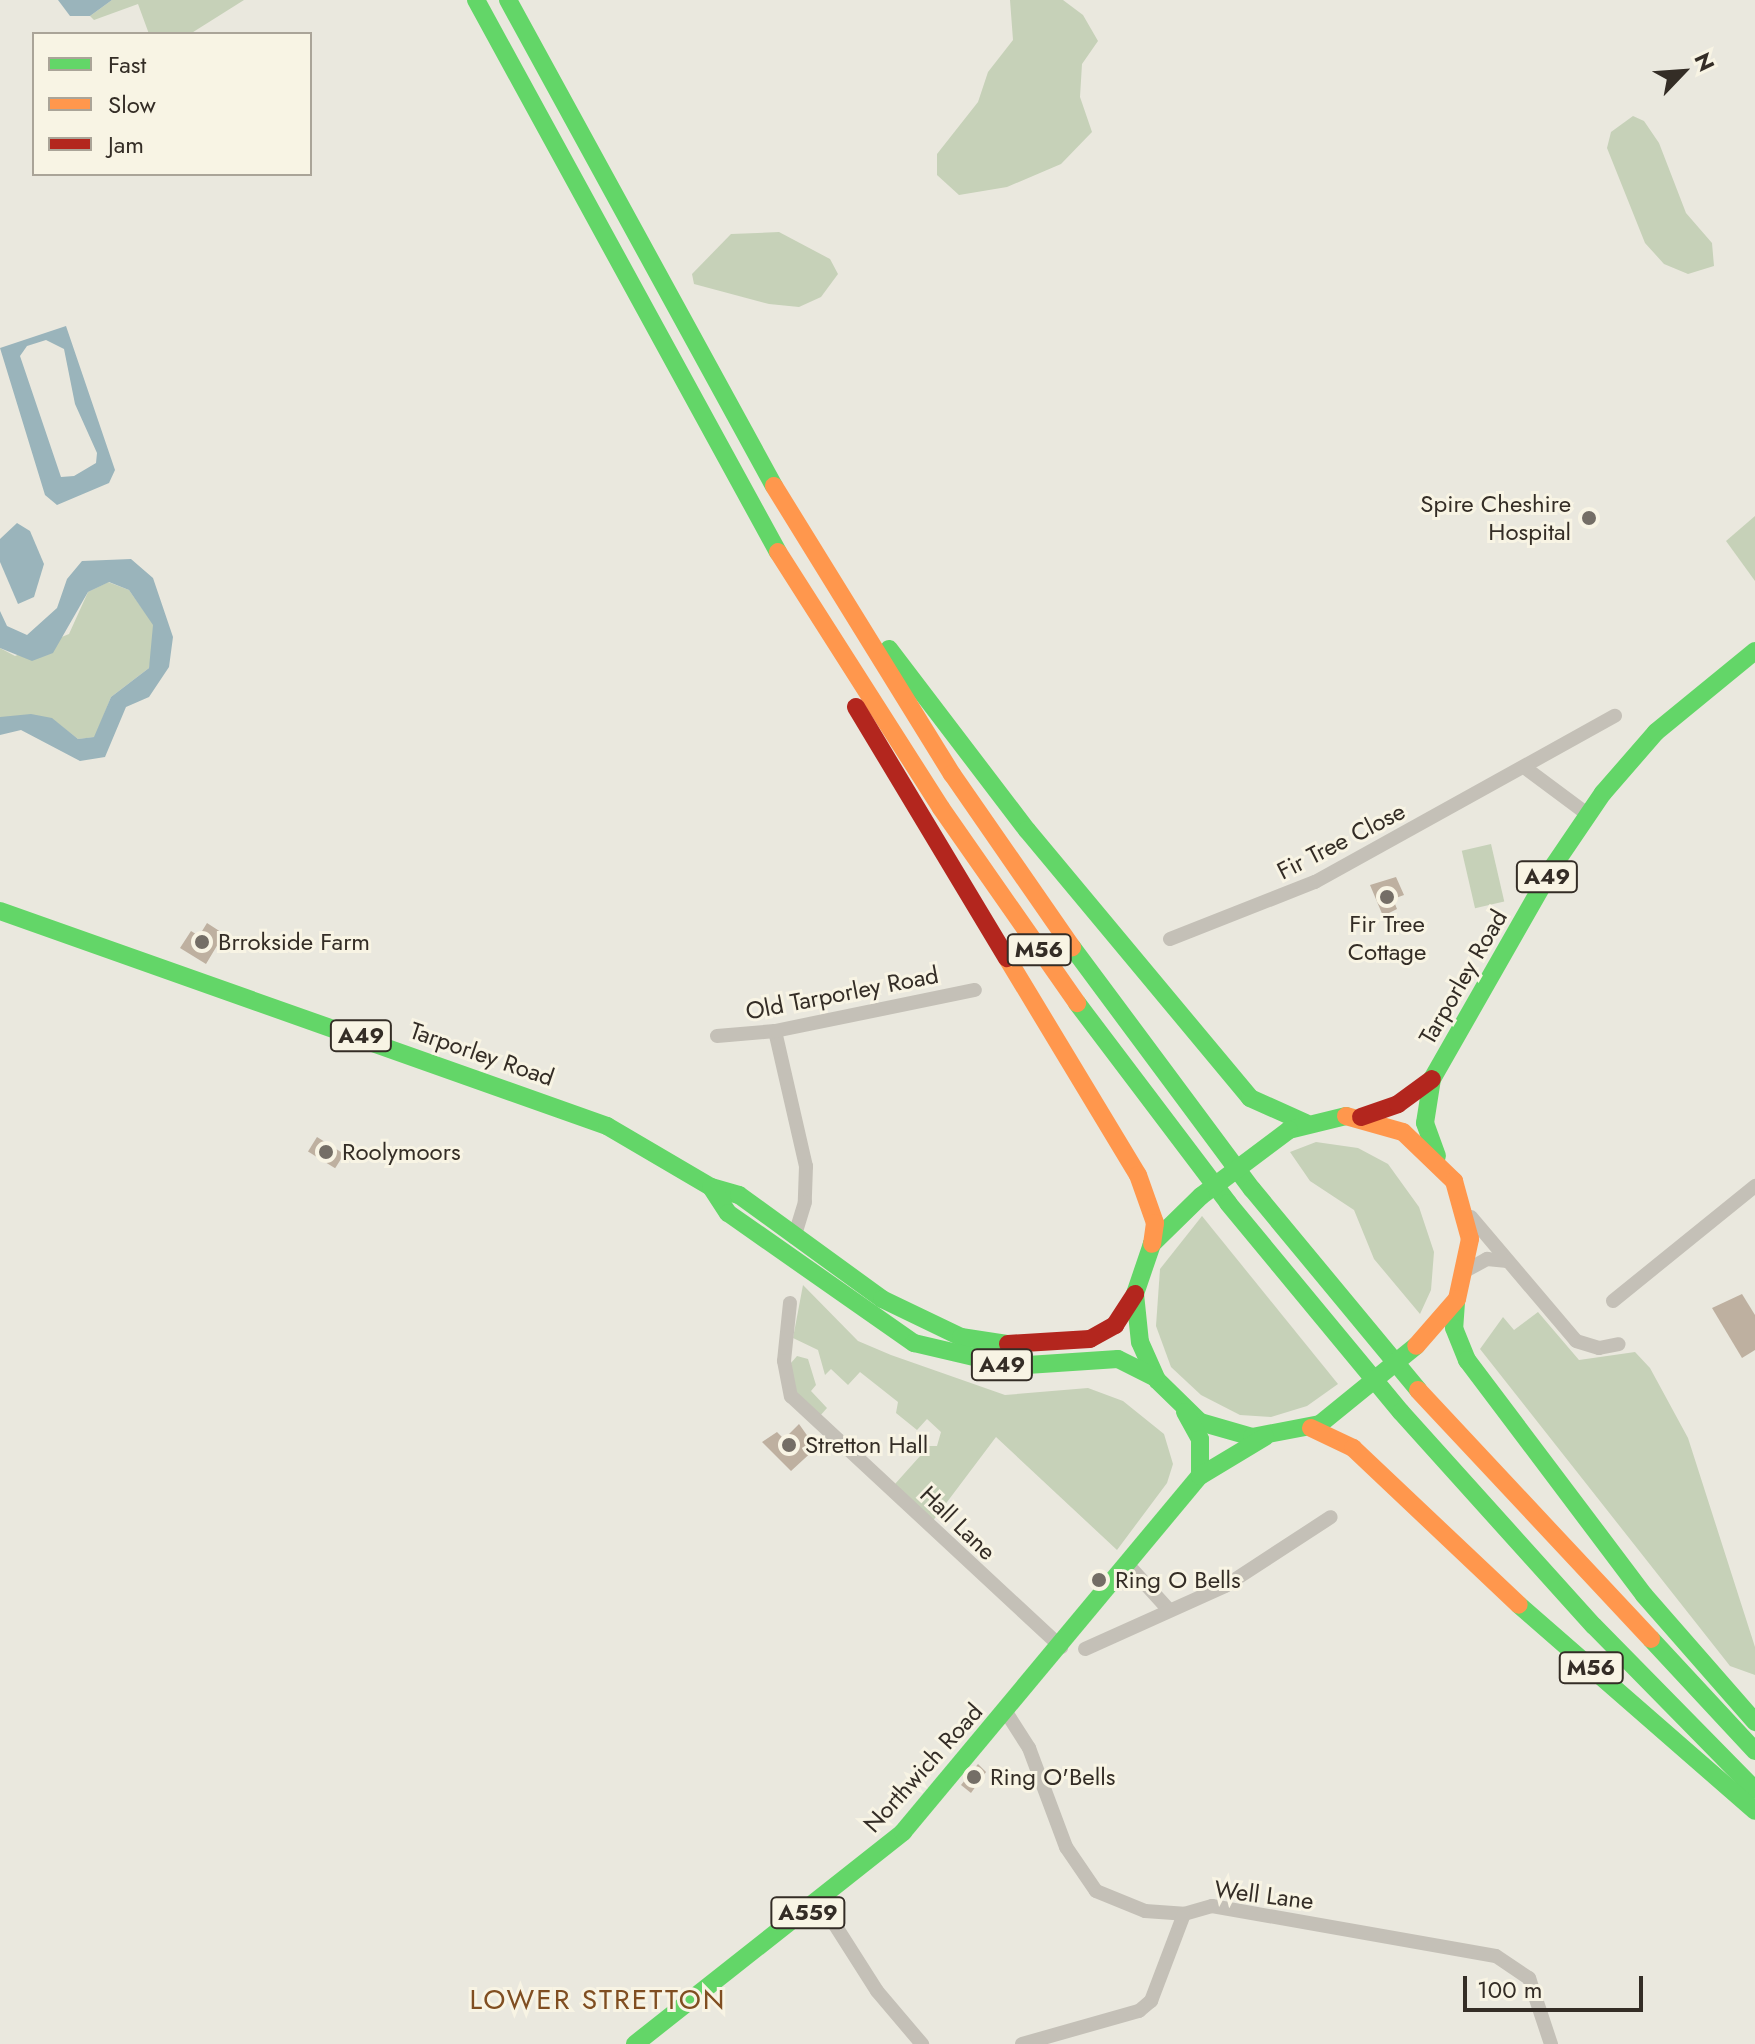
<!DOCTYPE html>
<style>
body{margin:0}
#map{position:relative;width:1755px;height:2044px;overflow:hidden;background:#eae8de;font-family:Jost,sans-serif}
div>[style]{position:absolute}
.green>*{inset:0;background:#c6d1b8;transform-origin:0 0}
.water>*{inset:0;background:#9ab4bb}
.building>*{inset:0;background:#beb0a0;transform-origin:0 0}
.street>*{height:14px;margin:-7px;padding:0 7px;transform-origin:7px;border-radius:7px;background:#c4c0b7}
.fast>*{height:18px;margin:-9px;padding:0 9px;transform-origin:9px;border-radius:9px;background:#63d668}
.slow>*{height:18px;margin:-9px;padding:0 9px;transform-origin:9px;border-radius:9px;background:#ff974d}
.jam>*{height:18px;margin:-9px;padding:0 9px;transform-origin:9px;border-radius:9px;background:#b3261e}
.dots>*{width:22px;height:22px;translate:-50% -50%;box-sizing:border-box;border:4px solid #f8f4e4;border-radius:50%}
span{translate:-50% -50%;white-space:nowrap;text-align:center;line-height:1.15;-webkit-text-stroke:6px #f8f4e4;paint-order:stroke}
.shield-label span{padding:2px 6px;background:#f8f4e4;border:2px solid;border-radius:6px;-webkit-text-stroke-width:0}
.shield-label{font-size:22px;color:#342d26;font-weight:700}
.poi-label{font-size:24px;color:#342d26}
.right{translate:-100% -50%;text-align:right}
.left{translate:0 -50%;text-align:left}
.street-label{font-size:24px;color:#342d26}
.quarter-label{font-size:28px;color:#804e21;letter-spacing:2px}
.legend{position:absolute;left:32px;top:32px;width:280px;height:144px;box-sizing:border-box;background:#f8f4e4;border:2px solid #aaa498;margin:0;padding:10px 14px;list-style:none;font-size:24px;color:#342d26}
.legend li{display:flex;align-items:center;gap:16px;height:40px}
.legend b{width:40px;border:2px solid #aaa498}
.north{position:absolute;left:1643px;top:32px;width:80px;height:80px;-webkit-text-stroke:6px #f8f4e4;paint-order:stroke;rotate:65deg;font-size:22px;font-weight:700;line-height:32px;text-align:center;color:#342d26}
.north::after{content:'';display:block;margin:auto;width:28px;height:36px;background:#342d26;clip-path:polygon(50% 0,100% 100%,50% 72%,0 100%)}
.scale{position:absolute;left:1463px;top:1976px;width:180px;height:36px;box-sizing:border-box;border:4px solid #342d26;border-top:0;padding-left:10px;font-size:24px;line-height:28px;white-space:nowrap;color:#342d26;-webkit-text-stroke:6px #f8f4e4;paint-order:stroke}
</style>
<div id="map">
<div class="green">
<div style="clip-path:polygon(112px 0,244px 0,190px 34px,149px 34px,138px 4px,94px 20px,90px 16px)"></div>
<div style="clip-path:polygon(1010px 0,1063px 0,1083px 15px,1098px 41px,1082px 64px,1080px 97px,1092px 132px,1061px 164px,1007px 187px,959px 195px,937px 175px,937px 154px,978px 102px,988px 72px,1013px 40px)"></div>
<div style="clip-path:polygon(1633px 116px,1644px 121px,1659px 143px,1686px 213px,1712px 243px,1714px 266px,1688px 274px,1664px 264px,1645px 243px,1607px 148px,1611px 132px)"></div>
<div style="clip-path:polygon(779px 232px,830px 259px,838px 274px,821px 297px,799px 307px,769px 304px,694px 284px,692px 274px,731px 234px)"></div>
<div style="clip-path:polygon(1755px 516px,1755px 581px,1726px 541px)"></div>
<div style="clip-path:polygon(108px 582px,129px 590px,154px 625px,154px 646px,149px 668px,111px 697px,95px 737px,78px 739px,51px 718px,0 717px,0 648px,15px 656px,69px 634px,88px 592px)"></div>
<div style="left:1491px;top:844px;width:59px;height:30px;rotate:77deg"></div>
<div style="clip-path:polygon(1316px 1142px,1358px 1148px,1388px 1164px,1419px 1207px,1434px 1252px,1431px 1290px,1420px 1314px,1374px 1259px,1354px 1210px,1310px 1181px,1290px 1152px)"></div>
<div style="clip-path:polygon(1202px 1216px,1338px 1384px,1307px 1406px,1271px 1417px,1240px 1415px,1201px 1395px,1171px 1367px,1156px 1326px,1160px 1269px)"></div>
<div style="clip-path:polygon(803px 1285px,858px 1341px,891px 1355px,1005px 1395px,1088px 1388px,1123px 1401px,1164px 1434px,1173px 1464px,1167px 1483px,1117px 1550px,996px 1437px,932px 1522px,895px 1484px,929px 1446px,937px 1446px,941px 1432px,927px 1419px,917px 1430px,896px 1413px,898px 1402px,860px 1372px,848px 1385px,831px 1369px,825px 1375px,818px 1350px,793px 1338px)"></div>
<div style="clip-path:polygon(1538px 1312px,1579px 1360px,1635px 1352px,1650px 1368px,1688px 1438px,1755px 1647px,1755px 1675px,1730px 1666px,1480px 1349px,1503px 1317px,1514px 1330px)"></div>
<div style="clip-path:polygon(797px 1356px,808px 1359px,816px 1385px,811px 1391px,827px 1408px,819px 1417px,794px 1389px,791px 1363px)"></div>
</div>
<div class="water">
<div style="clip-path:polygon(58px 0,112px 0,90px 16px,70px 16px)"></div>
<div style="clip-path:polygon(evenodd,66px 326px,115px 470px,109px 483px,57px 505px,45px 495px,0 348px,66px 326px,46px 340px,64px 349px,75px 404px,97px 453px,96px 463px,74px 476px,61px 477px,20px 356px,27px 346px,46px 340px)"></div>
<div style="clip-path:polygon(17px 523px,30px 531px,44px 564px,34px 597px,18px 604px,0 562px,0 539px)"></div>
<div style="clip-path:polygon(131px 559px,153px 578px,173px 637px,169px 667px,149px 697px,126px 707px,105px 757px,80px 761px,21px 730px,0 735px,0 717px,31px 714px,52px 718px,78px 739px,94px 737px,111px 697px,149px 668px,153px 625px,129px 590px,109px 582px,88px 592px,53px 653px,32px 661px,0 648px,0 611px,7px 626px,27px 635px,57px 608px,67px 579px,82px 561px)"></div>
</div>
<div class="building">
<div style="clip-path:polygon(1396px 877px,1404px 895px,1393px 899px,1397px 909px,1383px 916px,1370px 885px)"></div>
<div style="clip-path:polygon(207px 923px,224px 934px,206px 964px,180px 948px,191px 931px,199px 936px)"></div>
<div style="left:317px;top:1137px;width:32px;height:17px;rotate:32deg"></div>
<div style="clip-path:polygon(1742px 1294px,1755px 1315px,1755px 1350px,1742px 1358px,1712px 1308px)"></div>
<div style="clip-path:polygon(799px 1424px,816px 1448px,791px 1471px,762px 1442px,777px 1432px,784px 1439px)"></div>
<div style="clip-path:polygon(978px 1764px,986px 1772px,971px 1793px,961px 1785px)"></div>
</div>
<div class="street">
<div style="left:1524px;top:767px;width:79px;rotate:36.7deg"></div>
<div style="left:1170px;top:939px;width:156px;rotate:-21.5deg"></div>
<div style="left:1315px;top:882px;width:343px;rotate:-29deg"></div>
<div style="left:775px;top:1031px;width:139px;rotate:77.1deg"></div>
<div style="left:806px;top:1166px;width:36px;rotate:92deg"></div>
<div style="left:805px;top:1202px;width:37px;rotate:107deg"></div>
<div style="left:717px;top:1036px;width:58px;rotate:-4.9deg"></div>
<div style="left:775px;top:1031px;width:204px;rotate:-11.6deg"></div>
<div style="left:1471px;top:1217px;width:162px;rotate:49.7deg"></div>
<div style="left:1576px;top:1341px;width:24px;rotate:17deg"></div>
<div style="left:1599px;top:1348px;width:20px;rotate:-11deg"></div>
<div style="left:1467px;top:1270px;width:23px;rotate:-29deg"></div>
<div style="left:1487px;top:1259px;width:18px;rotate:6deg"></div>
<div style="left:1613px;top:1301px;width:183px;rotate:-39deg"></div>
<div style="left:790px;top:1303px;width:58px;rotate:95.9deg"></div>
<div style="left:784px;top:1361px;width:36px;rotate:79deg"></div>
<div style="left:791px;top:1396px;width:369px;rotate:42.9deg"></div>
<div style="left:1130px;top:1567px;width:58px;rotate:47.8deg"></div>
<div style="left:1085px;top:1649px;width:154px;rotate:-24.2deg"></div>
<div style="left:1225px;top:1586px;width:126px;rotate:-33.1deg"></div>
<div style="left:1006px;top:1712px;width:43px;rotate:57.4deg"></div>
<div style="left:1029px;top:1748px;width:106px;rotate:69.5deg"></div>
<div style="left:1066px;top:1847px;width:53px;rotate:55.7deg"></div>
<div style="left:1096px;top:1891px;width:53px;rotate:22.2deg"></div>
<div style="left:1145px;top:1911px;width:39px;rotate:4deg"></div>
<div style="left:1184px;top:1914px;width:29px;rotate:-16deg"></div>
<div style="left:1212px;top:1906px;width:288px;rotate:10deg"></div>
<div style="left:1496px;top:1956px;width:40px;rotate:34deg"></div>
<div style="left:1529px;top:1978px;width:70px;rotate:71.6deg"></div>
<div style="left:821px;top:1903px;width:104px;rotate:57.5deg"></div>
<div style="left:877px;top:1991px;width:70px;rotate:49.7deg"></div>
<div style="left:1022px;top:2044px;width:122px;rotate:-15.8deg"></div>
<div style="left:1139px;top:2011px;width:16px;rotate:-40deg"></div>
<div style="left:1151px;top:2001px;width:93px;rotate:-69.2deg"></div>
</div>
<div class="fast">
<div style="left:476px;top:0;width:629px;rotate:61.32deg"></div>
<div style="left:508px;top:0;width:554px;rotate:61.31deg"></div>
<div style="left:889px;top:649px;width:228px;rotate:52.7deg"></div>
<div style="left:1027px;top:830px;width:349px;rotate:50.2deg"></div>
<div style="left:1250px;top:1098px;width:61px;rotate:24.1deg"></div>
<div style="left:0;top:911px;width:644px;rotate:19.5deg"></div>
<div style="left:607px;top:1126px;width:121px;rotate:30.4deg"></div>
<div style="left:711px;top:1187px;width:29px;rotate:16deg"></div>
<div style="left:739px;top:1195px;width:177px;rotate:36deg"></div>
<div style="left:882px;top:1299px;width:88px;rotate:25.7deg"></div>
<div style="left:961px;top:1337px;width:48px;rotate:8.5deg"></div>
<div style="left:1072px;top:947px;width:302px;rotate:53.4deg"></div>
<div style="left:1252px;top:1189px;width:261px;rotate:50.4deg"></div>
<div style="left:1077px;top:1003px;width:251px;rotate:52.9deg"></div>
<div style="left:1228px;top:1203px;width:271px;rotate:50.4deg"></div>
<div style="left:1401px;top:1412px;width:288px;rotate:48deg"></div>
<div style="left:1594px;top:1626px;width:230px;rotate:45.5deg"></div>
<div style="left:1346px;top:1116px;width:59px;rotate:166.2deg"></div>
<div style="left:1289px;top:1130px;width:110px;rotate:143.1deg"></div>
<div style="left:1201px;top:1196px;width:69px;rotate:135.6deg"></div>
<div style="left:1152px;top:1244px;width:53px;rotate:108.8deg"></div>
<div style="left:1135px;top:1294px;width:48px;rotate:84.1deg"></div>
<div style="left:1140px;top:1342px;width:42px;rotate:65.9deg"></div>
<div style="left:1157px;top:1380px;width:60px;rotate:44.3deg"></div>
<div style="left:1200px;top:1422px;width:54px;rotate:16.1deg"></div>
<div style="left:1252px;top:1437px;width:69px;rotate:-10.8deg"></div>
<div style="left:1320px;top:1424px;width:124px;rotate:-39.1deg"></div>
<div style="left:1437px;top:1156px;width:35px;rotate:-110deg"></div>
<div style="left:1425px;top:1123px;width:45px;rotate:-81deg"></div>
<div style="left:1432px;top:1079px;width:246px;rotate:-60.3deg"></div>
<div style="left:1554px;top:865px;width:87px;rotate:-55.8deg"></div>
<div style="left:1603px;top:793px;width:81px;rotate:-49deg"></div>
<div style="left:1656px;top:732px;width:128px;rotate:-39.3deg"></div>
<div style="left:711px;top:1187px;width:31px;rotate:57deg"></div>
<div style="left:728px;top:1213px;width:227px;rotate:35deg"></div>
<div style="left:914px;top:1343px;width:101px;rotate:13.2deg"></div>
<div style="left:1012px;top:1366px;width:106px;rotate:-3.8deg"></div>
<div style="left:1118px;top:1359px;width:40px;rotate:26.6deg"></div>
<div style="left:1456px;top:1302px;width:26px;rotate:94deg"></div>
<div style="left:1454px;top:1328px;width:35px;rotate:68deg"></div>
<div style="left:1467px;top:1360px;width:294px;rotate:53deg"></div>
<div style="left:1644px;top:1595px;width:169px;rotate:48.8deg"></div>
<div style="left:1185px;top:1412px;width:31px;rotate:61deg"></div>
<div style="left:1200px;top:1439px;width:37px;rotate:90deg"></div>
<div style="left:1519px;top:1605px;width:313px;rotate:41.1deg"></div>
<div style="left:1651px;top:1639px;width:153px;rotate:47.1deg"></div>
<div style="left:635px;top:2044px;width:342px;rotate:-38.3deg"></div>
<div style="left:903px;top:1832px;width:464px;rotate:-50.2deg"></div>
<div style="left:1200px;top:1476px;width:76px;rotate:-31deg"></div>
</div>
<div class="slow">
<div style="left:774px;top:486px;width:339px;rotate:58.3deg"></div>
<div style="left:952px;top:774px;width:211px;rotate:55.3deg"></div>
<div style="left:778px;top:552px;width:303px;rotate:57.5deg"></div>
<div style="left:941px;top:808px;width:238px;rotate:55.1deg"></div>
<div style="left:1007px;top:958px;width:253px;rotate:58.9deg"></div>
<div style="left:1138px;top:1175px;width:51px;rotate:70.5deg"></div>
<div style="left:1155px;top:1223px;width:21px;rotate:98deg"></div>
<div style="left:1346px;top:1116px;width:59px;rotate:15.7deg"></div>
<div style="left:1403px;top:1132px;width:71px;rotate:43.9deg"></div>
<div style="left:1454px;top:1181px;width:60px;rotate:74.6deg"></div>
<div style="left:1470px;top:1239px;width:61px;rotate:102.2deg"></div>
<div style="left:1457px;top:1299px;width:62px;rotate:131.1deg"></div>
<div style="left:1418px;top:1390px;width:341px;rotate:46.9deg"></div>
<div style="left:1311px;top:1428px;width:47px;rotate:25.5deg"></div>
<div style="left:1353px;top:1448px;width:228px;rotate:43.4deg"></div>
</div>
<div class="jam">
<div style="left:856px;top:707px;width:293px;rotate:59deg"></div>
<div style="left:1361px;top:1117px;width:39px;rotate:-19deg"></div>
<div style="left:1398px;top:1104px;width:42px;rotate:-36.3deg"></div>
<div style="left:1008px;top:1344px;width:82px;rotate:-3.5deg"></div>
<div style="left:1090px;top:1339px;width:29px;rotate:-29deg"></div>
<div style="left:1115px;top:1325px;width:37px;rotate:-57deg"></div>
</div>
<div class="dots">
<div style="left:1589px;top:518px;background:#746e66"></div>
<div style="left:1387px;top:897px;background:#746e66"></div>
<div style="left:202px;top:942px;background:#746e66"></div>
<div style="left:326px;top:1152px;background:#746e66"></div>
<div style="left:789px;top:1445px;background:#746e66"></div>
<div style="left:1099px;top:1580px;background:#746e66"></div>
<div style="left:974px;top:1777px;background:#746e66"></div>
</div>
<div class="shield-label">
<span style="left:1547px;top:877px">A49</span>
<span style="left:1039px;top:950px">M56</span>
<span style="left:361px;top:1036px">A49</span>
<span style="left:1002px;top:1365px">A49</span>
<span style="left:1591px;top:1668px">M56</span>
<span style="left:808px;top:1913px">A559</span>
</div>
<div class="poi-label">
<span class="right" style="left:1571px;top:518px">Spire Cheshire<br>Hospital</span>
<span style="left:1387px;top:938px">Fir Tree<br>Cottage</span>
<span class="left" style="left:218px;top:942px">Brrokside Farm</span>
<span class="left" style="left:342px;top:1152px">Roolymoors</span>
<span class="left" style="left:805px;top:1445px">Stretton Hall</span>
<span class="left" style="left:1115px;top:1580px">Ring O Bells</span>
<span class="left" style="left:990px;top:1777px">Ring O'Bells</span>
</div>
<div class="street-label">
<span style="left:1341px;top:841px;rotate:-27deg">Fir Tree Close</span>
<span style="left:1463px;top:977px;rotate:-60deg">Tarporley Road</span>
<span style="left:842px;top:993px;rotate:-11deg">Old Tarporley Road</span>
<span style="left:482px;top:1054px;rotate:19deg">Tarporley Road</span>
<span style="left:958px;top:1523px;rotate:44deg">Hall Lane</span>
<span style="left:923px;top:1768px;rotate:-48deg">Northwich Road</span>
<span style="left:1264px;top:1895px;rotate:7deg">Well Lane</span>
</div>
<div class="quarter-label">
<span style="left:598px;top:2000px">LOWER STRETTON</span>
</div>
<ul class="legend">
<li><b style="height:10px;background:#63d668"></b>Fast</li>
<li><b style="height:10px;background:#ff974d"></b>Slow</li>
<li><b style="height:10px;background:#b3261e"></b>Jam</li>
</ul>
<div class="north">N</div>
<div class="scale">100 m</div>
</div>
